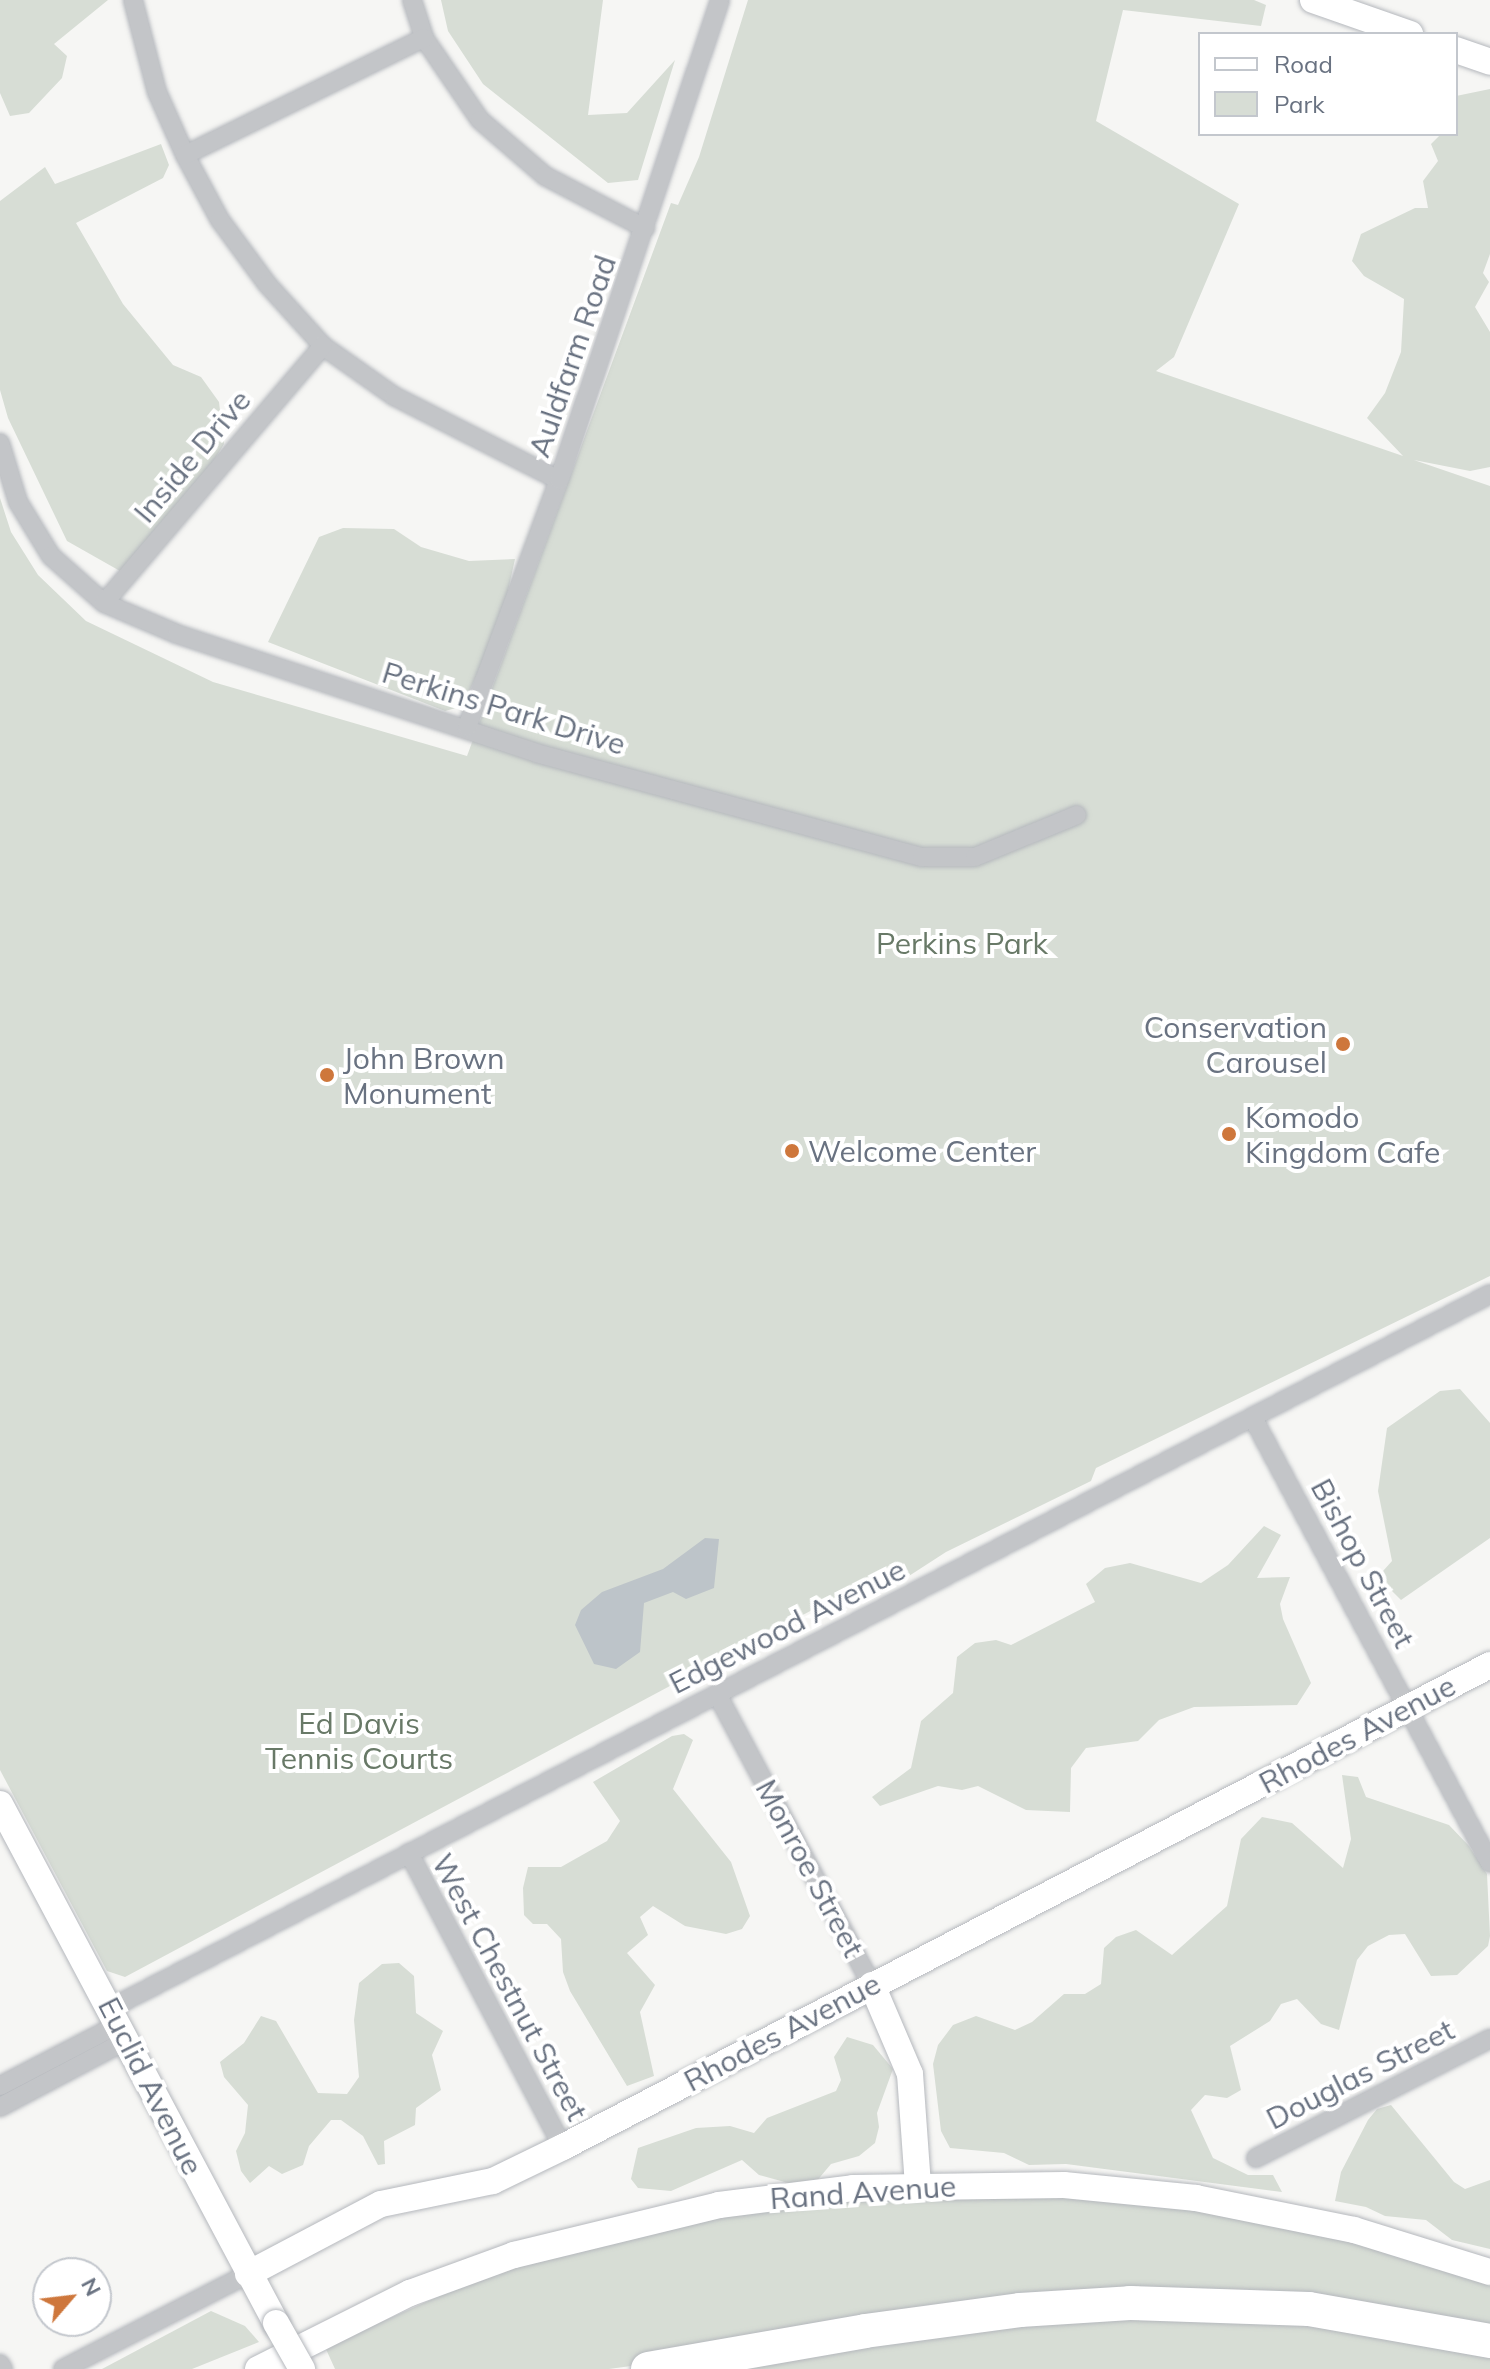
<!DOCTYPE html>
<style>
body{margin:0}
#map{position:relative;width:1490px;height:2369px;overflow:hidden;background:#f6f6f4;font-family:Mulish,sans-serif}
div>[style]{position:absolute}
.green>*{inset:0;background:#d7ddd5}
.water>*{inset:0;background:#bdc4c9}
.roads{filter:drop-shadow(0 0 2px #b5b8bd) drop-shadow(0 0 2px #b5b8bd)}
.street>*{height:18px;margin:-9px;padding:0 9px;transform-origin:9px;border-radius:9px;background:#c3c5c8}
.secondary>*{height:26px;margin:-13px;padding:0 13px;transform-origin:13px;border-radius:13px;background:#fff}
.highway>*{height:34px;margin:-17px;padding:0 17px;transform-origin:17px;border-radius:17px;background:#fff}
.bridges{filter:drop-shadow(0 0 2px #b5b8bd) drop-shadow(0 0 2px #b5b8bd)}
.secondary-bridge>*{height:26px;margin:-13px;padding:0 13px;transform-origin:13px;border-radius:13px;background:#fff}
.dots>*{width:22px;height:22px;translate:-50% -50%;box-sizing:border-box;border:4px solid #fff;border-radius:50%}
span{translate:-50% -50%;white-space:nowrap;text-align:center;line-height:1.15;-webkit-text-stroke:8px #fff;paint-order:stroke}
.street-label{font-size:30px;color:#697281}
.park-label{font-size:30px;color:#687967}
.poi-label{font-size:30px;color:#697281}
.right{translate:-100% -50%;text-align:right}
.left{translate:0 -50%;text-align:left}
.legend{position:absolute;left:1198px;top:32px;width:260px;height:104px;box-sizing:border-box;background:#fff;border:2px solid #c3c7cd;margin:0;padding:10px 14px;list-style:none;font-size:24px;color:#697281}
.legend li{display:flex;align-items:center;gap:16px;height:40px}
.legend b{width:40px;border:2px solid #c3c7cd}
.north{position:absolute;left:32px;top:2257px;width:80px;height:80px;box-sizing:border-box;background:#fff;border:2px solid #c3c7cd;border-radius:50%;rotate:62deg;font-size:22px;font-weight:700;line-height:32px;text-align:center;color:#697281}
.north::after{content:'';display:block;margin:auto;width:28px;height:36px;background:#ce773c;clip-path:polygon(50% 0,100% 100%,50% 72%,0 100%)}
</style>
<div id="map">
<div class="green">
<div style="clip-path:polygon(0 0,108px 0,54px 44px,67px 56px,62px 78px,29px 113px,10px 116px,0 93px)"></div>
<div style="clip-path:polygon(441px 0,603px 0,588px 115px,627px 113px,675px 60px,638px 180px,608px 183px,483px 84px,448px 31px)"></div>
<div style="clip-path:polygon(748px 0,1254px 0,1266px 5px,1261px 26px,1123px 10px,1096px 121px,1239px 204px,1174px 357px,1156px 371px,1403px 456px,1367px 418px,1385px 393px,1401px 352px,1404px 299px,1364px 276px,1352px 261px,1361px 234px,1415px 208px,1428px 208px,1423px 181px,1438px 161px,1431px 144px,1441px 134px,1456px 134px,1456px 96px,1490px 89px,1490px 254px,1483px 273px,1489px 282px,1475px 307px,1490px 332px,1490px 467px,1470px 471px,1414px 460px,1490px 486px,1490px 1276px,1096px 1468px,1091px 1481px,946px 1552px,895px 1585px,874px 1577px,125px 1977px,107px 1971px,0 1770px,0 498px,11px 532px,38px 575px,86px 621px,213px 682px,467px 756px,671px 203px,678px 205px,699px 157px)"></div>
<div style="clip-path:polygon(161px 144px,169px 165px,163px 178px,76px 223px,123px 304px,173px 365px,201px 377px,219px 402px,224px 444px,204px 477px,120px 571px,67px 541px,8px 418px,0 390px,0 201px,45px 167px,55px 184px)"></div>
<div style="clip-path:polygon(343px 528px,394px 529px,421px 547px,469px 561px,515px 559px,502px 618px,463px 706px,445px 711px,268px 642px,319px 537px)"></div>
<div style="clip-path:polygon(1460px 1389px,1490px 1423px,1490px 1538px,1401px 1600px,1384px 1583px,1383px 1571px,1392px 1561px,1378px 1491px,1387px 1428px,1440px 1391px)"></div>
<div style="clip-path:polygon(1264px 1526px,1281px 1535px,1257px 1578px,1290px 1577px,1280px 1604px,1283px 1619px,1311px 1683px,1297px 1705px,1194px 1707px,1159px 1720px,1138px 1741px,1086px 1748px,1071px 1768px,1070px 1812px,1026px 1810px,978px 1786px,962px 1790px,938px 1786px,880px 1806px,872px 1797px,911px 1768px,921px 1721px,953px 1693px,957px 1657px,975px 1643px,996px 1640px,1011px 1645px,1095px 1602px,1086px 1584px,1105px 1568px,1130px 1563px,1201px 1583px,1228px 1565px)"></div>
<div style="clip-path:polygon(684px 1734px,693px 1740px,673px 1789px,731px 1862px,750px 1916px,742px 1929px,726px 1934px,685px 1926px,653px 1906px,640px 1917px,648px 1935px,627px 1953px,655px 1985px,640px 2012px,654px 2076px,627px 2086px,570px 1991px,563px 1972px,561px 1939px,547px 1924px,533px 1924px,524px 1915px,523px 1888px,528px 1867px,561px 1867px,607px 1841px,620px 1821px,593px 1782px,672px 1736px)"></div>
<div style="clip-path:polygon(1342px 1775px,1358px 1777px,1366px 1797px,1449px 1825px,1469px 1846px,1487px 1874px,1490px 1936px,1488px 1946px,1457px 1975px,1431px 1976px,1405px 1934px,1389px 1935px,1368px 1946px,1357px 1960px,1339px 2030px,1321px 2024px,1297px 1999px,1281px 2004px,1270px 2021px,1230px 2046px,1241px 2090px,1227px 2098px,1205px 2095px,1191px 2110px,1213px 2158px,1248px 2175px,1273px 2175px,1282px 2192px,1066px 2164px,1029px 2165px,1004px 2153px,950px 2148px,941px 2131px,933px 2064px,938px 2045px,953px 2025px,976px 2016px,1015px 2030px,1032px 2022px,1064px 1994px,1085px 1994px,1101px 1984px,1104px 1948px,1116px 1937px,1136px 1930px,1172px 1955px,1227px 1906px,1241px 1839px,1262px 1817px,1292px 1823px,1343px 1868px,1351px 1839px)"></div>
<div style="clip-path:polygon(399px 1963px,414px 1976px,416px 2013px,443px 2031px,432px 2055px,441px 2090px,416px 2108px,415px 2125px,384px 2141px,385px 2164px,378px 2165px,363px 2136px,341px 2120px,331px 2120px,309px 2146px,303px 2165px,282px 2174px,269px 2166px,250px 2183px,241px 2171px,236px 2151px,245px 2133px,248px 2105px,224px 2077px,220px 2062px,244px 2043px,261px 2016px,276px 2021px,318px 2093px,347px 2094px,359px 2077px,354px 2020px,359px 1983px,382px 1964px)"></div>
<div style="clip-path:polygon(847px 2037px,873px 2045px,893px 2069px,877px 2113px,879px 2127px,875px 2143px,859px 2156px,831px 2164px,810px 2189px,759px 2175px,742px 2160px,671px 2191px,638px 2188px,631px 2179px,638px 2148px,696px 2128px,730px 2126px,754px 2133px,767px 2118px,836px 2091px,841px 2080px,834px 2057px)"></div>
<div style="clip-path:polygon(1391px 2105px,1454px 2182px,1465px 2189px,1490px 2180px,1490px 2249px,1452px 2240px,1426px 2220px,1385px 2216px,1366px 2207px,1335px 2201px,1341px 2172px,1368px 2120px,1377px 2109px)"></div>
<div style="clip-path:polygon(1029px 2195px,1149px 2202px,1316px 2231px,1490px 2283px,1490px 2334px,1149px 2295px,609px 2369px,335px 2369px,325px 2347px,482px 2277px,677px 2223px,840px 2199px)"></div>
<div style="clip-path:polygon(211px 2311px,245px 2326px,259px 2342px,192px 2369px,102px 2369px)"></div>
<div style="clip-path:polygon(1242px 2311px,1490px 2349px,1490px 2369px,691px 2369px,961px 2325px)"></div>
</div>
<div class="water">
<div style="clip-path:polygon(705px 1538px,719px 1539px,714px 1588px,686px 1599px,673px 1592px,644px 1603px,640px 1652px,616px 1669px,594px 1664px,575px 1625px,581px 1610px,602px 1592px,663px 1569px)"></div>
</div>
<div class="roads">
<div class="street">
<div style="left:133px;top:0;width:95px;rotate:75.4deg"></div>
<div style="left:157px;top:92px;width:69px;rotate:66deg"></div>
<div style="left:185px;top:155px;width:74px;rotate:61.7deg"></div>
<div style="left:220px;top:220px;width:79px;rotate:53.7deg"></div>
<div style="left:267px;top:284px;width:84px;rotate:47.9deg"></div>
<div style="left:323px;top:346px;width:87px;rotate:35.2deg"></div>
<div style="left:394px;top:396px;width:185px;rotate:27deg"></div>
<div style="left:412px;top:0;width:40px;rotate:72deg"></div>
<div style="left:424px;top:38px;width:99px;rotate:55.7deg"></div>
<div style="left:480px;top:120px;width:86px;rotate:40.7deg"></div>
<div style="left:545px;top:176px;width:113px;rotate:27.5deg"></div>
<div style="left:185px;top:155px;width:266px;rotate:-26.1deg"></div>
<div style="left:0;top:443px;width:62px;rotate:73deg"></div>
<div style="left:18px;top:502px;width:63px;rotate:58.6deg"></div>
<div style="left:51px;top:556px;width:71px;rotate:41.6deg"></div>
<div style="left:104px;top:603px;width:79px;rotate:23deg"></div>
<div style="left:177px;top:634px;width:378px;rotate:18.3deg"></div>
<div style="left:536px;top:753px;width:400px;rotate:15.1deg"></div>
<div style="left:922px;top:857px;width:53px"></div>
<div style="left:975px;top:857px;width:110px;rotate:-22.4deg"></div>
<div style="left:104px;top:603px;width:338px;rotate:-49.6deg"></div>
<div style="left:467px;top:727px;width:264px;rotate:-69.6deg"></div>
<div style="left:559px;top:480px;width:506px;rotate:-71.46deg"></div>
<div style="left:1253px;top:1418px;width:504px;rotate:61.96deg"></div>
<div style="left:717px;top:1694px;width:330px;rotate:62deg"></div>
<div style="left:409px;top:1853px;width:332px;rotate:62.4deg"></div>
<div style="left:111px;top:2008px;width:1553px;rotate:-27.37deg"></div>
<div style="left:0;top:2086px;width:134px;rotate:-27.5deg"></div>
<div style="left:0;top:2107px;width:144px;rotate:-27.8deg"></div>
<div style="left:1256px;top:2158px;width:263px;rotate:-27deg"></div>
<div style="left:0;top:2364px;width:6px;rotate:59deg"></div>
<div style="left:63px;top:2369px;width:208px;rotate:-27.2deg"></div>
</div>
<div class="secondary">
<div style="left:1313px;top:0;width:103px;rotate:19.3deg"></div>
<div style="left:1456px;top:50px;width:36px;rotate:19deg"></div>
<div style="left:0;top:1804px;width:588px;rotate:62deg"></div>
<div style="left:872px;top:1985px;width:97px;rotate:66.9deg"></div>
<div style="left:910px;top:2074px;width:111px;rotate:85.9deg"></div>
<div style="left:248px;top:2274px;width:150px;rotate:-27.8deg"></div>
<div style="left:381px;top:2204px;width:114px;rotate:-11.6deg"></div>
<div style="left:493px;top:2181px;width:78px;rotate:-25.9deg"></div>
<div style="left:563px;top:2147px;width:1045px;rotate:-27.47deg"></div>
<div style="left:258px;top:2369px;width:170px;rotate:-26.6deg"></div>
<div style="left:410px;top:2293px;width:111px;rotate:-20.1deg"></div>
<div style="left:514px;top:2255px;width:211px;rotate:-13.7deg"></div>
<div style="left:719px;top:2205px;width:135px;rotate:-7.2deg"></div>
<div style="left:853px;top:2188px;width:211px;rotate:-0.8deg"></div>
<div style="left:1064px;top:2185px;width:133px;rotate:5.6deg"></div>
<div style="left:1196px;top:2198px;width:161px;rotate:11.4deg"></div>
<div style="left:1354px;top:2230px;width:142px;rotate:17.2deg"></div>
</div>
<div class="highway">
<div style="left:648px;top:2369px;width:220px;rotate:-9.9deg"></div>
<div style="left:865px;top:2331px;width:156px;rotate:-7.7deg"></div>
<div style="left:1020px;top:2310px;width:110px;rotate:-3.6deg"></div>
<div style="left:1130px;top:2303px;width:179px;rotate:1.9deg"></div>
<div style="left:1309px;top:2309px;width:184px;rotate:10deg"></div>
</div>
</div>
<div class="bridges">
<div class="secondary-bridge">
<div style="left:276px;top:2323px;width:53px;rotate:60.5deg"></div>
</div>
</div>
<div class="dots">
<div style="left:1343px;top:1044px;background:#ce773c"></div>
<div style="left:327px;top:1075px;background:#ce773c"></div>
<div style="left:1229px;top:1134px;background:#ce773c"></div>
<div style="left:792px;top:1151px;background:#ce773c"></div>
</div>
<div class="street-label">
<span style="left:572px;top:356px;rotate:-71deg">Auldfarm Road</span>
<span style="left:192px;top:456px;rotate:-50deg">Inside Drive</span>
<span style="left:504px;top:708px;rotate:17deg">Perkins Park Drive</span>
<span style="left:1363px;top:1563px;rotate:62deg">Bishop Street</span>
<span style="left:787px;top:1626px;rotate:-27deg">Edgewood Avenue</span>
<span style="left:1357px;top:1734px;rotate:-28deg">Rhodes Avenue</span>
<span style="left:810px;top:1868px;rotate:62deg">Monroe Street</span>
<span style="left:510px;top:1987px;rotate:62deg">West Chestnut Street</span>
<span style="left:782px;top:2032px;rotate:-28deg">Rhodes Avenue</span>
<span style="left:1360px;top:2074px;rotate:-27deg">Douglas Street</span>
<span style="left:151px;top:2086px;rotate:63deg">Euclid Avenue</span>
<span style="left:863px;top:2192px;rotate:-4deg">Rand Avenue</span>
</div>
<div class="park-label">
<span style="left:962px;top:943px">Perkins Park</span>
<span style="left:359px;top:1740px">Ed Davis<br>Tennis Courts</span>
</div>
<div class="poi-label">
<span class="right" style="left:1327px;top:1044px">Conservation<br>Carousel</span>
<span class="left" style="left:343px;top:1075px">John Brown<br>Monument</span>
<span class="left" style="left:1245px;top:1134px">Komodo<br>Kingdom Cafe</span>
<span class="left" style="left:808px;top:1151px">Welcome Center</span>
</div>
<ul class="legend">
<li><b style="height:10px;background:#fff"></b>Road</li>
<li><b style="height:22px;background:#d7ddd5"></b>Park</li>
</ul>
<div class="north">N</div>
</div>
